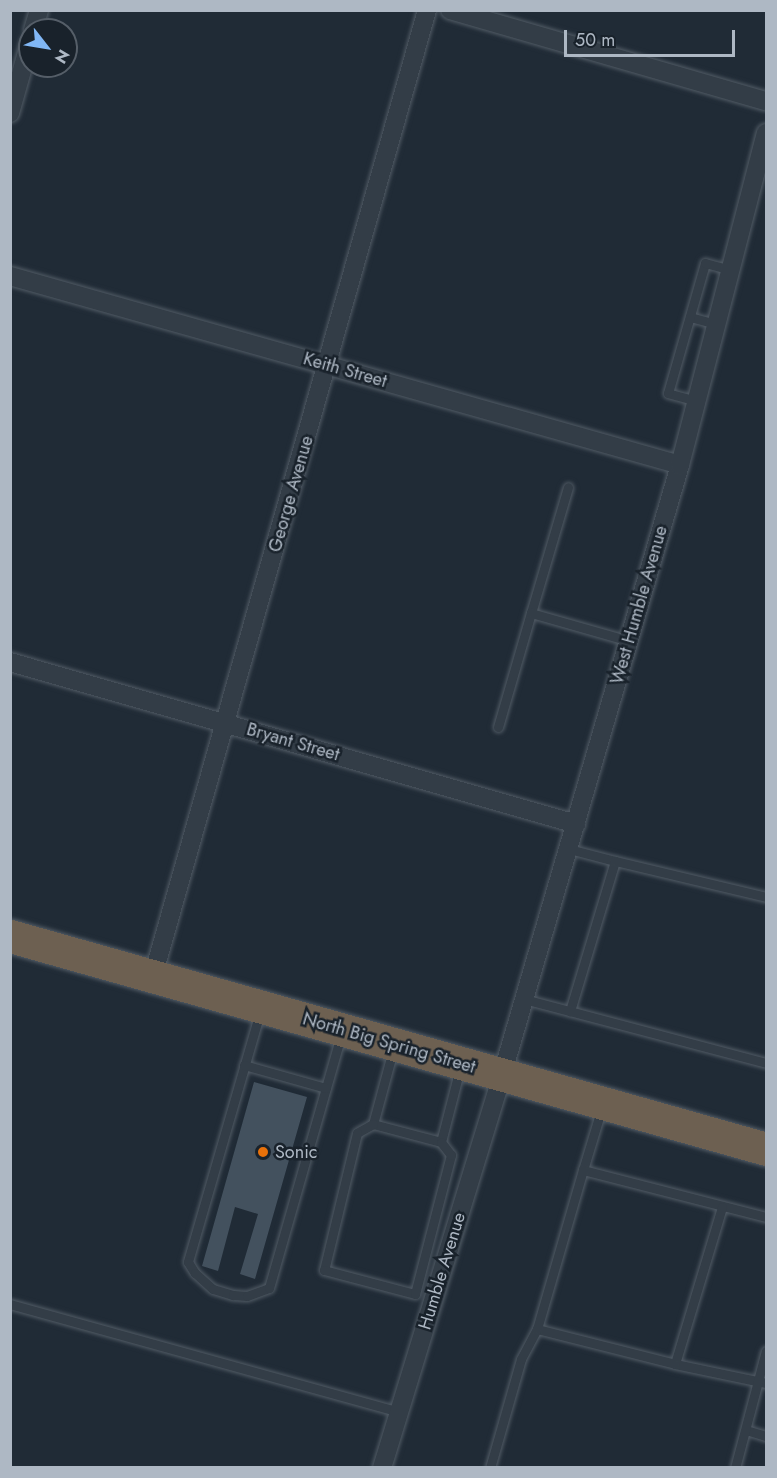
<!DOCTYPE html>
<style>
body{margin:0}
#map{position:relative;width:777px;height:1478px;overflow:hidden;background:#202b36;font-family:Jost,sans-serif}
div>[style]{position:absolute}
.building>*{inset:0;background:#43515e}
.roads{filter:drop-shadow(0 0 2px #515b65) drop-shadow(0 0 2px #515b65)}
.lane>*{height:9px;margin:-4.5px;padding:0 4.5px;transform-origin:4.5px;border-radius:4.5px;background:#333d47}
.street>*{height:18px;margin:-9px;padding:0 9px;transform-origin:9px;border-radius:9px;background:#333d47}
.highway>*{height:33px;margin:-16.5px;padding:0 16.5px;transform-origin:16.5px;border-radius:16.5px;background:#6d6051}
.dots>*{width:16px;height:16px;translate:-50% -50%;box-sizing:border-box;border:3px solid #19222b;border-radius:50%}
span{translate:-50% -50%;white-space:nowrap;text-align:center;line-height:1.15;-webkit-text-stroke:5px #19222b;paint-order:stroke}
.street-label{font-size:18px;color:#aeb8c4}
.poi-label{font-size:18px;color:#aeb8c4}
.left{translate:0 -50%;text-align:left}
.frame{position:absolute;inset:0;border:12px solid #aeb8c4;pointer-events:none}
.north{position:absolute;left:18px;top:18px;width:60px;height:60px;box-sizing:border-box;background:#19222b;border:2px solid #555e68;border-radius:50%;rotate:121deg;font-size:16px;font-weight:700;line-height:24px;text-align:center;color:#aeb8c4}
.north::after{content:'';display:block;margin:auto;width:21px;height:27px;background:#81b7f5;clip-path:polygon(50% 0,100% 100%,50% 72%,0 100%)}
.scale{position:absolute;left:564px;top:30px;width:171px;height:27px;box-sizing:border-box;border:3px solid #aeb8c4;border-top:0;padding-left:8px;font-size:18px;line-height:21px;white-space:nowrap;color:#aeb8c4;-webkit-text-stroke:4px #19222b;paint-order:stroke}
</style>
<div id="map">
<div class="building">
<div style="clip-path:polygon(254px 1082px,307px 1097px,255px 1279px,240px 1274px,258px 1214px,235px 1207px,218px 1271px,202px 1266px)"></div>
</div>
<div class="roads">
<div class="lane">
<div style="left:690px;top:317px;width:28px;rotate:15deg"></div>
<div style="left:697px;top:401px;width:30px;rotate:-165deg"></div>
<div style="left:668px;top:393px;width:135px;rotate:-74.1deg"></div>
<div style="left:705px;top:263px;width:27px;rotate:15deg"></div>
<div style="left:531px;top:613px;width:131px;rotate:-73.6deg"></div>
<div style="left:498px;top:727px;width:119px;rotate:-73.9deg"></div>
<div style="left:531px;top:613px;width:102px;rotate:15.9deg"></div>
<div style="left:569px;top:849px;width:48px;rotate:14.6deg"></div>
<div style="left:615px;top:861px;width:157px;rotate:106.7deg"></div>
<div style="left:615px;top:861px;width:155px;rotate:13.4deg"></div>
<div style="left:524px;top:999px;width:250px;rotate:14.8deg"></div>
<div style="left:260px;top:1012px;width:260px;rotate:106.1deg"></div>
<div style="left:188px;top:1262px;width:13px;rotate:58deg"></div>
<div style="left:195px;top:1273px;width:24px;rotate:42deg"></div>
<div style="left:213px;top:1289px;width:21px;rotate:17deg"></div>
<div style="left:233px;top:1295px;width:14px;rotate:4deg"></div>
<div style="left:247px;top:1296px;width:23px;rotate:-20deg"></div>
<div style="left:269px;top:1288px;width:263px;rotate:-74.1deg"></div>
<div style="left:393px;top:1050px;width:77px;rotate:105.1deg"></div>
<div style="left:373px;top:1124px;width:70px;rotate:14.8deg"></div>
<div style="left:441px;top:1142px;width:76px;rotate:-75.6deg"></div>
<div style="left:244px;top:1065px;width:85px;rotate:15.7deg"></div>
<div style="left:602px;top:1107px;width:66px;rotate:106.8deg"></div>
<div style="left:583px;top:1170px;width:189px;rotate:14.4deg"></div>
<div style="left:373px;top:1124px;width:18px;rotate:151deg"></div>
<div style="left:357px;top:1133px;width:141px;rotate:103.5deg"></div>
<div style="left:324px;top:1270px;width:94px;rotate:14.8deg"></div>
<div style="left:415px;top:1294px;width:144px;rotate:-75.5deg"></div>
<div style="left:451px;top:1155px;width:16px;rotate:-128deg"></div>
<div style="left:722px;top:1207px;width:164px;rotate:106.7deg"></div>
<div style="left:675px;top:1364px;width:93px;rotate:11.8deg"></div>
<div style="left:10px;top:1304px;width:404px;rotate:15.5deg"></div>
<div style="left:537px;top:1329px;width:142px;rotate:14.2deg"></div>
<div style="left:746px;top:1430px;width:21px;rotate:17deg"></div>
<div style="left:490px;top:1468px;width:113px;rotate:-74.1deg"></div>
<div style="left:521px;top:1359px;width:34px;rotate:-62deg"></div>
<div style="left:537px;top:1329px;width:166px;rotate:-73.9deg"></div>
<div style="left:735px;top:1468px;width:121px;rotate:-75.2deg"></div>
</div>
<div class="street">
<div style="left:450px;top:10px;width:329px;rotate:16.1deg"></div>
<div style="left:33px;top:30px;width:21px;rotate:-73deg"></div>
<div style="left:10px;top:113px;width:74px;rotate:-74.3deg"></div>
<div style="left:10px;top:276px;width:696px;rotate:15.75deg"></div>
<div style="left:10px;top:662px;width:589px;rotate:15.97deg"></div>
<div style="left:153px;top:976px;width:1004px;rotate:-74.16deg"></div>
<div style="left:382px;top:1468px;width:411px;rotate:-73deg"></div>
<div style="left:502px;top:1075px;width:635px;rotate:-73.73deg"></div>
<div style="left:680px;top:465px;width:343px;rotate:-75.5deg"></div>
</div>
<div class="highway">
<div style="left:10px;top:936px;width:785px;rotate:15.73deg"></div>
</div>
</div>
<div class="dots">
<div style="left:263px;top:1152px;background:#e8710a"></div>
</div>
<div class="street-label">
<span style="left:345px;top:370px;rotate:16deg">Keith Street</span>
<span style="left:291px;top:494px;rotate:-74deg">George Avenue</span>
<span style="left:639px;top:605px;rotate:-74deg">West Humble Avenue</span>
<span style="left:293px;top:742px;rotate:16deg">Bryant Street</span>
<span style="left:389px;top:1043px;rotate:16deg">North Big Spring Street</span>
<span style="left:442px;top:1271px;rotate:-73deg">Humble Avenue</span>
</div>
<div class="poi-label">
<span class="left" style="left:275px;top:1152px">Sonic</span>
</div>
<div class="frame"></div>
<div class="north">N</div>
<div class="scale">50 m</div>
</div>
